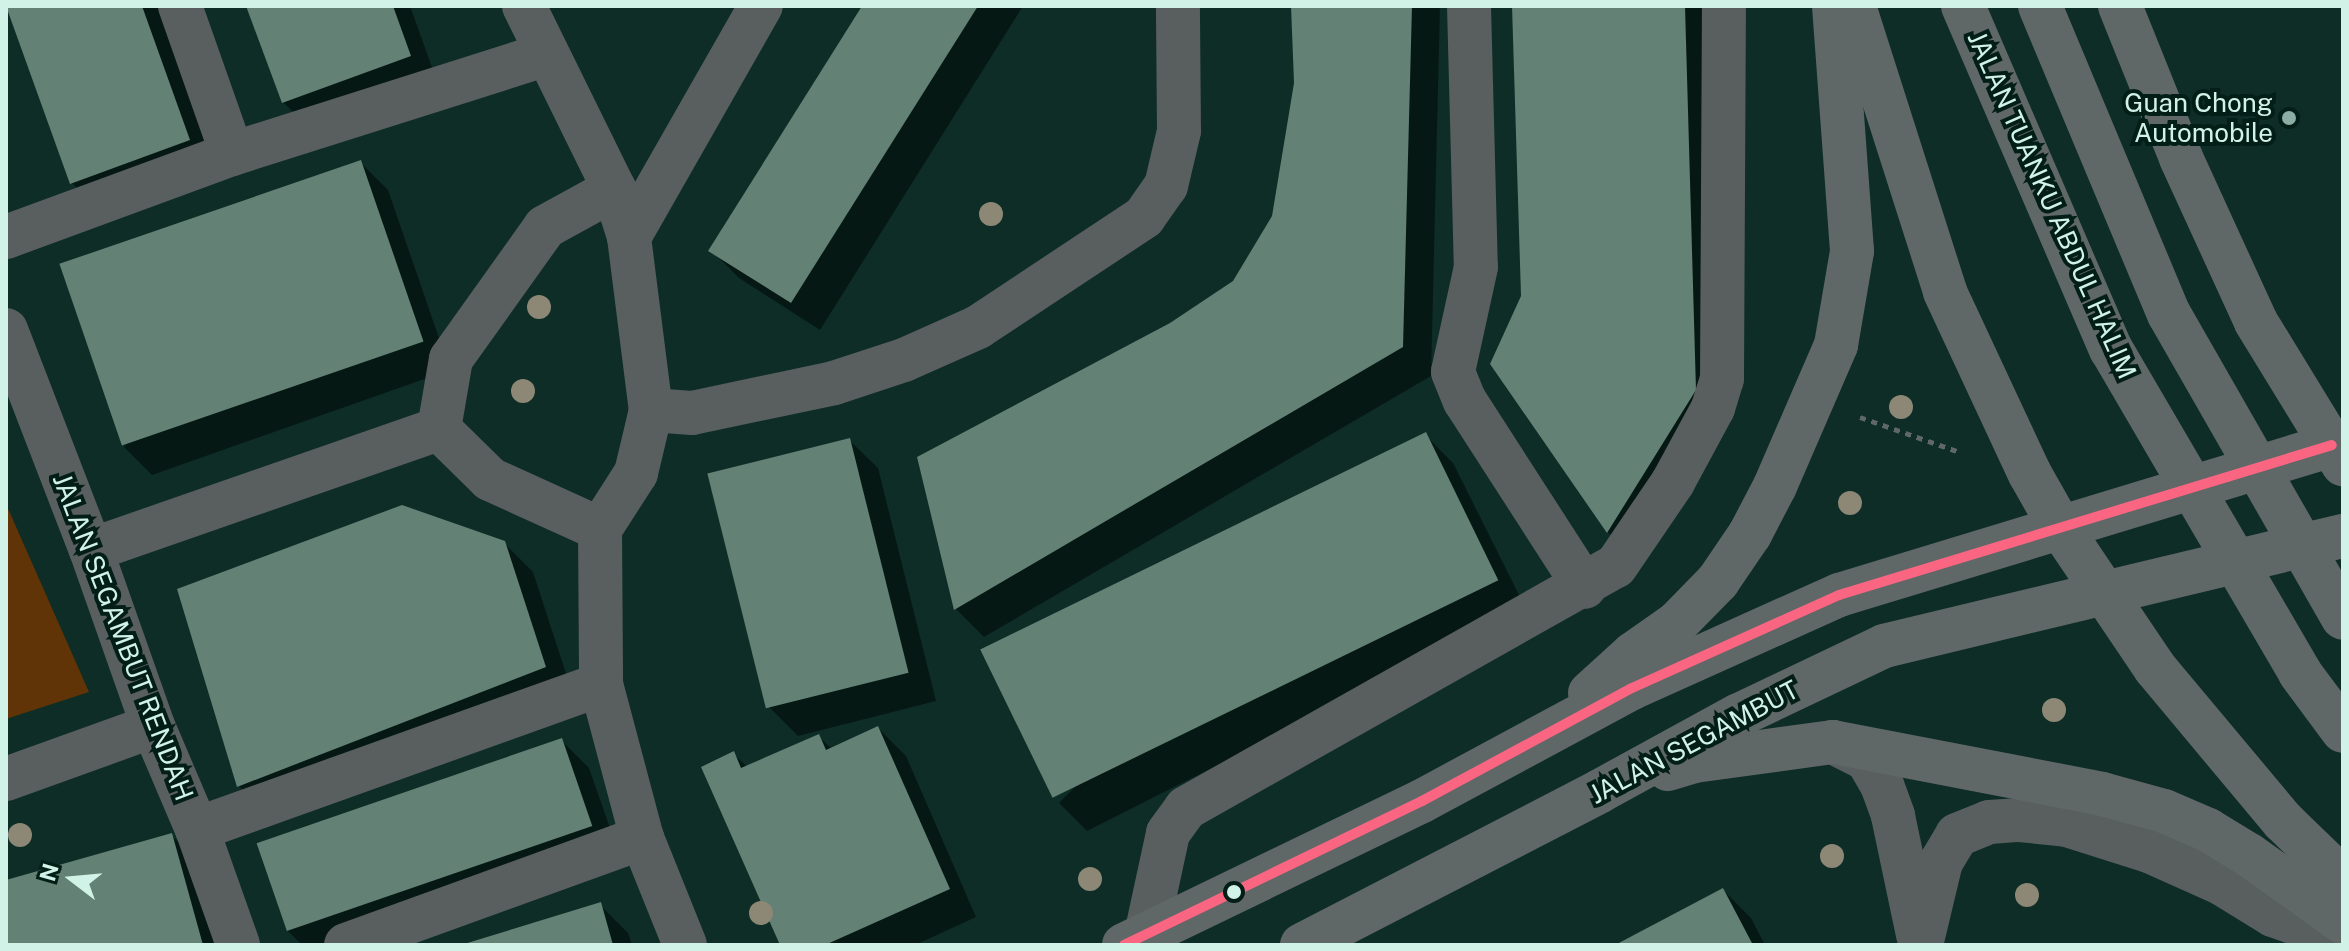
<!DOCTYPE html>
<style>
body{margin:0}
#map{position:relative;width:2349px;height:951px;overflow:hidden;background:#0d2d26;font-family:"Public Sans",sans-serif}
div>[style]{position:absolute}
.green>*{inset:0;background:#603407}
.shadow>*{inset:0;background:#0007}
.building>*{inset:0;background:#638174;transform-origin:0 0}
.path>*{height:5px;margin-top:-2.5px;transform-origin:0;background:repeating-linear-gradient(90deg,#606867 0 6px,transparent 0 12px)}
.minor>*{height:44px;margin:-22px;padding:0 22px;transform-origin:22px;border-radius:22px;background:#595e5e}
.major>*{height:44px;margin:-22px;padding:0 22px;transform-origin:22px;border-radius:22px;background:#606767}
.major-bridge>*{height:44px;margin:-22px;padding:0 22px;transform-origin:22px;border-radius:22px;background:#606767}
.bus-1>*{height:10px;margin:-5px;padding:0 5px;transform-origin:5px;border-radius:5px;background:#fa6682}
.trees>*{width:24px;height:24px;margin:-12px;border-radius:50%;background:#8d8776}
.dots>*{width:22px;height:22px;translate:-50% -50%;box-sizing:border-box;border:4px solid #021e17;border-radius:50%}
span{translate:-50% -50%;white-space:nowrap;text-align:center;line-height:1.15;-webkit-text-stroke:8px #021e17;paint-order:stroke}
.poi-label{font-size:26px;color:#d1f2e7}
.right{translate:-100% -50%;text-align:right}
.street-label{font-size:26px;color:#d1f2e7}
.frame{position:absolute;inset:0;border:8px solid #d1f2e7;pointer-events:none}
.north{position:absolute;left:32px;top:839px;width:80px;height:80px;-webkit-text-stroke:6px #021e17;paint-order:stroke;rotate:286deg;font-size:22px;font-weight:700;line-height:32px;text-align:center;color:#d1f2e7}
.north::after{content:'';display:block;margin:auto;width:28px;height:36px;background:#d1f2e7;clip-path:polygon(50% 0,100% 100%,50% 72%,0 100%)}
</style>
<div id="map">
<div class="green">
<div style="clip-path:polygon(6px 504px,89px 692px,6px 719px)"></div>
</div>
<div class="shadow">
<div style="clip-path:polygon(8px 6px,159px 6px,217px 168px,100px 211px,72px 183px)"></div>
<div style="clip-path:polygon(248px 6px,410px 6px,438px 84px,311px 130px,283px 102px)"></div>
<div style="clip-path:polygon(864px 6px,1023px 6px,820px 330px,739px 278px,711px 250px)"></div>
<div style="clip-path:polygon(1293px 6px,1440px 6px,1431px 376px,984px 637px,956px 609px,919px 458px,1171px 325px,1235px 282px,1274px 216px,1296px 83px)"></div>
<div style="clip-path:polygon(1514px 6px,1711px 6px,1724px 419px,1636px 559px,1608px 532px,1492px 364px,1523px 297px)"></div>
<div style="clip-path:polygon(360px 162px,388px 190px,450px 370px,152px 475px,124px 447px)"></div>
<div style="clip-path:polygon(1425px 435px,1453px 463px,1526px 609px,1087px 831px,1059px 803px)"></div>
<div style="clip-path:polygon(849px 440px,878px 468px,936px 701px,798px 736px,770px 708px)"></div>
<div style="clip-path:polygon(504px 543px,533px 572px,573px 695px,267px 814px,239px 786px)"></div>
<div style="clip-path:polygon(878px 728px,906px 756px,976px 917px,915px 945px,782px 945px,734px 754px,748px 768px,818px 736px,832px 749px)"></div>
<div style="clip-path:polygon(561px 740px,589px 768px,619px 854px,353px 945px,302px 945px,287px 930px)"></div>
<div style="clip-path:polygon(172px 836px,200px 864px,222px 945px,6px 945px,6px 882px)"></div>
<div style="clip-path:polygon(1723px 890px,1751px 918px,1765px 945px,1619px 945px)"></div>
<div style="clip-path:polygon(600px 905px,628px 933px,632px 945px,469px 945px)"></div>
</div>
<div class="building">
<div style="clip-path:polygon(6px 6px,142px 6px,190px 140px,70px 184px)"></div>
<div style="clip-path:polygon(246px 6px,393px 6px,411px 56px,282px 103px)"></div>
<div style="clip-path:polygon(862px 6px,978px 6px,791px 303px,708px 251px)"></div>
<div style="clip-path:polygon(1291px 6px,1412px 6px,1403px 347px,954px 610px,917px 457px,1170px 323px,1233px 281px,1272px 216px,1294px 83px)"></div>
<div style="clip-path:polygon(1512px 6px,1685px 6px,1696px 390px,1607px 533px,1490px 364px,1521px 296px)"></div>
<div style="left:361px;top:160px;width:192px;height:319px;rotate:71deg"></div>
<div style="left:1426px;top:432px;width:165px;height:496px;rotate:64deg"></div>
<div style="left:850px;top:438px;width:242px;height:147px;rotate:76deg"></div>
<div style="clip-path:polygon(402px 505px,505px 541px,546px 667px,237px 787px,177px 589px)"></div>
<div style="clip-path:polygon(878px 726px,950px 889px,825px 945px,780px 945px,701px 767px,734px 751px,741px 768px,819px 734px,826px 750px)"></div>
<div style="left:562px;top:738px;width:93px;height:323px;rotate:71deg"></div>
<div style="clip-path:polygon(172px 833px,203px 945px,6px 945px,6px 880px)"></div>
<div style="clip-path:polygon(1723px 888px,1753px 945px,1615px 945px)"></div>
<div style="clip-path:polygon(601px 902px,613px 945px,464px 945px,464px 944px)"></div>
</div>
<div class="path">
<div style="left:1860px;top:417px;width:106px;rotate:19.3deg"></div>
</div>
<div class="minor">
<div style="left:180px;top:6px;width:157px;rotate:70.6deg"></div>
<div style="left:524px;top:6px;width:204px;rotate:63.8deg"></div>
<div style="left:1469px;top:6px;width:261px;rotate:88.5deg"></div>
<div style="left:1476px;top:267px;width:107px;rotate:102.4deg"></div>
<div style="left:1453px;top:372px;width:31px;rotate:68deg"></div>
<div style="left:1465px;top:401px;width:221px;rotate:57.2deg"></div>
<div style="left:614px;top:189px;width:50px;rotate:72.6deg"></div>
<div style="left:629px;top:237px;width:174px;rotate:82.8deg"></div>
<div style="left:651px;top:410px;width:65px;rotate:103.4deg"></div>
<div style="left:636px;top:473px;width:67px;rotate:122.7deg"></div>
<div style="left:600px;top:529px;width:121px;rotate:-155.6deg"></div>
<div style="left:490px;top:479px;width:71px;rotate:-135.6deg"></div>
<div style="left:439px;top:429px;width:71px;rotate:-80.3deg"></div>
<div style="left:451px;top:359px;width:162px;rotate:-54.5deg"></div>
<div style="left:545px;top:227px;width:79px;rotate:-28.8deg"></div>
<div style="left:6px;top:237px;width:241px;rotate:-20.2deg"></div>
<div style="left:232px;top:154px;width:328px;rotate:-17.6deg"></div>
<div style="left:629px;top:237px;width:266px;rotate:-60.3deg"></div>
<div style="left:6px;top:330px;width:236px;rotate:68.9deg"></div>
<div style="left:91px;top:550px;width:187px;rotate:70.6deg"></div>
<div style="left:153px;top:726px;width:112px;rotate:66.9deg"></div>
<div style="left:197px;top:829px;width:123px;rotate:70.5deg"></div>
<div style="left:651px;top:410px;width:41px;rotate:4.2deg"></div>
<div style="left:692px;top:413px;width:145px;rotate:-11.9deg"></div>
<div style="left:834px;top:383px;width:74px;rotate:-18.2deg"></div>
<div style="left:904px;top:360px;width:81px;rotate:-24deg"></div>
<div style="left:978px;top:327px;width:199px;rotate:-33.5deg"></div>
<div style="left:1144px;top:217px;width:38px;rotate:-55deg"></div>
<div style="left:1166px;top:186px;width:57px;rotate:-76.7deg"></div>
<div style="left:1179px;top:131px;width:125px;rotate:-90.5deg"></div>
<div style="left:600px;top:529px;width:155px;rotate:89.6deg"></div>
<div style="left:601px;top:684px;width:159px;rotate:75.1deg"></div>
<div style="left:642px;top:838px;width:115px;rotate:68.1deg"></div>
<div style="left:91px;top:550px;width:368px;rotate:-19.2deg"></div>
<div style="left:1833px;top:742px;width:38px;rotate:27deg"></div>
<div style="left:1867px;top:759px;width:30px;rotate:60deg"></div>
<div style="left:1882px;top:785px;width:33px;rotate:70deg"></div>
<div style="left:1893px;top:816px;width:122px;rotate:78.1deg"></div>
<div style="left:6px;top:779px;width:156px;rotate:-19.8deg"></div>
<div style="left:197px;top:829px;width:429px;rotate:-19.7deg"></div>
<div style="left:1146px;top:935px;width:104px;rotate:-77.8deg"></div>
<div style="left:1168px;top:833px;width:31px;rotate:-54deg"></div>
<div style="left:1186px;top:808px;width:493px;rotate:-29.4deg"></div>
<div style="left:1616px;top:566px;width:102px;rotate:-55.8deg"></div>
<div style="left:1673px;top:482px;width:84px;rotate:-61.6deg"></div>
<div style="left:1713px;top:408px;width:30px;rotate:-73deg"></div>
<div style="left:1722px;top:379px;width:373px;rotate:-89.7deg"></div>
<div style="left:346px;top:945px;width:315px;rotate:-19.9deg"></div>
<div style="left:1921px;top:945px;width:85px;rotate:-76.5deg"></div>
<div style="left:1941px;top:862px;width:31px;rotate:-59deg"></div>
<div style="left:1957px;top:835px;width:35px;rotate:-22deg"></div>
<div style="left:1989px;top:822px;width:31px;rotate:-4deg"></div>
<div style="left:2020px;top:820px;width:47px;rotate:6.1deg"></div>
<div style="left:2067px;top:825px;width:86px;rotate:17.6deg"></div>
<div style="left:2149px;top:851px;width:79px;rotate:24deg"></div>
<div style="left:2221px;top:883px;width:61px;rotate:31.6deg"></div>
<div style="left:2273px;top:915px;width:74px;rotate:19.7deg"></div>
</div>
<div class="major">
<div style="left:1854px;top:6px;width:300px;rotate:72.3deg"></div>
<div style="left:1945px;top:292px;width:201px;rotate:65deg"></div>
<div style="left:2030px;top:474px;width:61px;rotate:60.5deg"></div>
<div style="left:2060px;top:527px;width:170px;rotate:56deg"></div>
<div style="left:2155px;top:668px;width:199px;rotate:50.1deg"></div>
<div style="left:2283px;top:821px;width:83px;rotate:44deg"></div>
<div style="left:2120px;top:6px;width:164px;rotate:68.1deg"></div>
<div style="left:2181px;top:158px;width:180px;rotate:65.4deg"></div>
<div style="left:2256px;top:322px;width:167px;rotate:58.5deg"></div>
<div style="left:1590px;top:693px;width:58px;rotate:-42.2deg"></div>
<div style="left:1633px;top:654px;width:54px;rotate:-35.2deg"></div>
<div style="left:1677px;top:623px;width:59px;rotate:-45.7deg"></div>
<div style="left:1718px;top:581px;width:57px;rotate:-55.8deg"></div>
<div style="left:1750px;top:534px;width:54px;rotate:-62.5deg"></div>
<div style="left:1775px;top:486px;width:154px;rotate:-66.6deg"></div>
<div style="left:1836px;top:345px;width:95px;rotate:-80.3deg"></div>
<div style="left:1852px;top:251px;width:246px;rotate:-94.2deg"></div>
<div style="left:1668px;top:769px;width:27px;rotate:-17deg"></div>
<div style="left:1694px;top:761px;width:140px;rotate:-7.8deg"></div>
<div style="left:1833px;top:742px;width:274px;rotate:10.9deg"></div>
<div style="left:2102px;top:794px;width:64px;rotate:15.3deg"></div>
<div style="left:2164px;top:811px;width:48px;rotate:23.4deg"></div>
<div style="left:2208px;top:830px;width:48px;rotate:31.4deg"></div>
<div style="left:2249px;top:855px;width:115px;rotate:35.5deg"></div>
<div style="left:1124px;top:945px;width:331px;rotate:-25.8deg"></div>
<div style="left:1422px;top:801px;width:238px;rotate:-28.3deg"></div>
<div style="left:1632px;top:688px;width:227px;rotate:-24.2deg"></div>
<div style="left:1839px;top:595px;width:515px;rotate:-16.92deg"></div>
<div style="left:1302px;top:945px;width:335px;rotate:-27.3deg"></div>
<div style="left:1600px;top:791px;width:158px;rotate:-28.7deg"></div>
<div style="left:1739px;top:715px;width:161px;rotate:-25.4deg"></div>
<div style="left:1884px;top:646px;width:472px;rotate:-13.5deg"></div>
</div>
<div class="major-bridge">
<div style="left:1963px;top:6px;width:374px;rotate:66.7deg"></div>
<div style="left:2111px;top:349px;width:375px;rotate:59.7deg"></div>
<div style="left:2300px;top:673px;width:72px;rotate:53.4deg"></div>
<div style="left:2040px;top:6px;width:334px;rotate:67.3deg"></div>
<div style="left:2169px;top:314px;width:350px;rotate:60.2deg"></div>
</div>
<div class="bus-1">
<div style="left:1124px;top:945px;width:331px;rotate:-25.8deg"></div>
<div style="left:1422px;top:801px;width:238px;rotate:-28.3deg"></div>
<div style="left:1632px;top:688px;width:227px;rotate:-24.2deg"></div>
<div style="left:1839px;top:595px;width:515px;rotate:-16.92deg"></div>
</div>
<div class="trees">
<div style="left:991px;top:214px"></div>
<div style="left:539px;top:307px"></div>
<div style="left:523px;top:391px"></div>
<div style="left:1901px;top:407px"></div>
<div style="left:1850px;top:503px"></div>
<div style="left:2054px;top:710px"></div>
<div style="left:20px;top:835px"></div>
<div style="left:1832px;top:856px"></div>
<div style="left:1090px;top:879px"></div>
<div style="left:2027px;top:895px"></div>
<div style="left:761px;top:913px"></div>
</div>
<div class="dots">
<div style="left:2289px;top:118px;background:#8cada3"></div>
<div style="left:1234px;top:892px;background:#d1f2e7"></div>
</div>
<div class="poi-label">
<span class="right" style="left:2273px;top:118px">Guan Chong<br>Automobile</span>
</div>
<div class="street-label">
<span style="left:2052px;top:205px;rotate:66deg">JALAN TUANKU ABDUL HALIM</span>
<span style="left:123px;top:637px;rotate:69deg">JALAN SEGAMBUT RENDAH</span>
<span style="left:1694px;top:742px;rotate:-28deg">JALAN SEGAMBUT</span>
</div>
<div class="frame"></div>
<div class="north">N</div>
</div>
